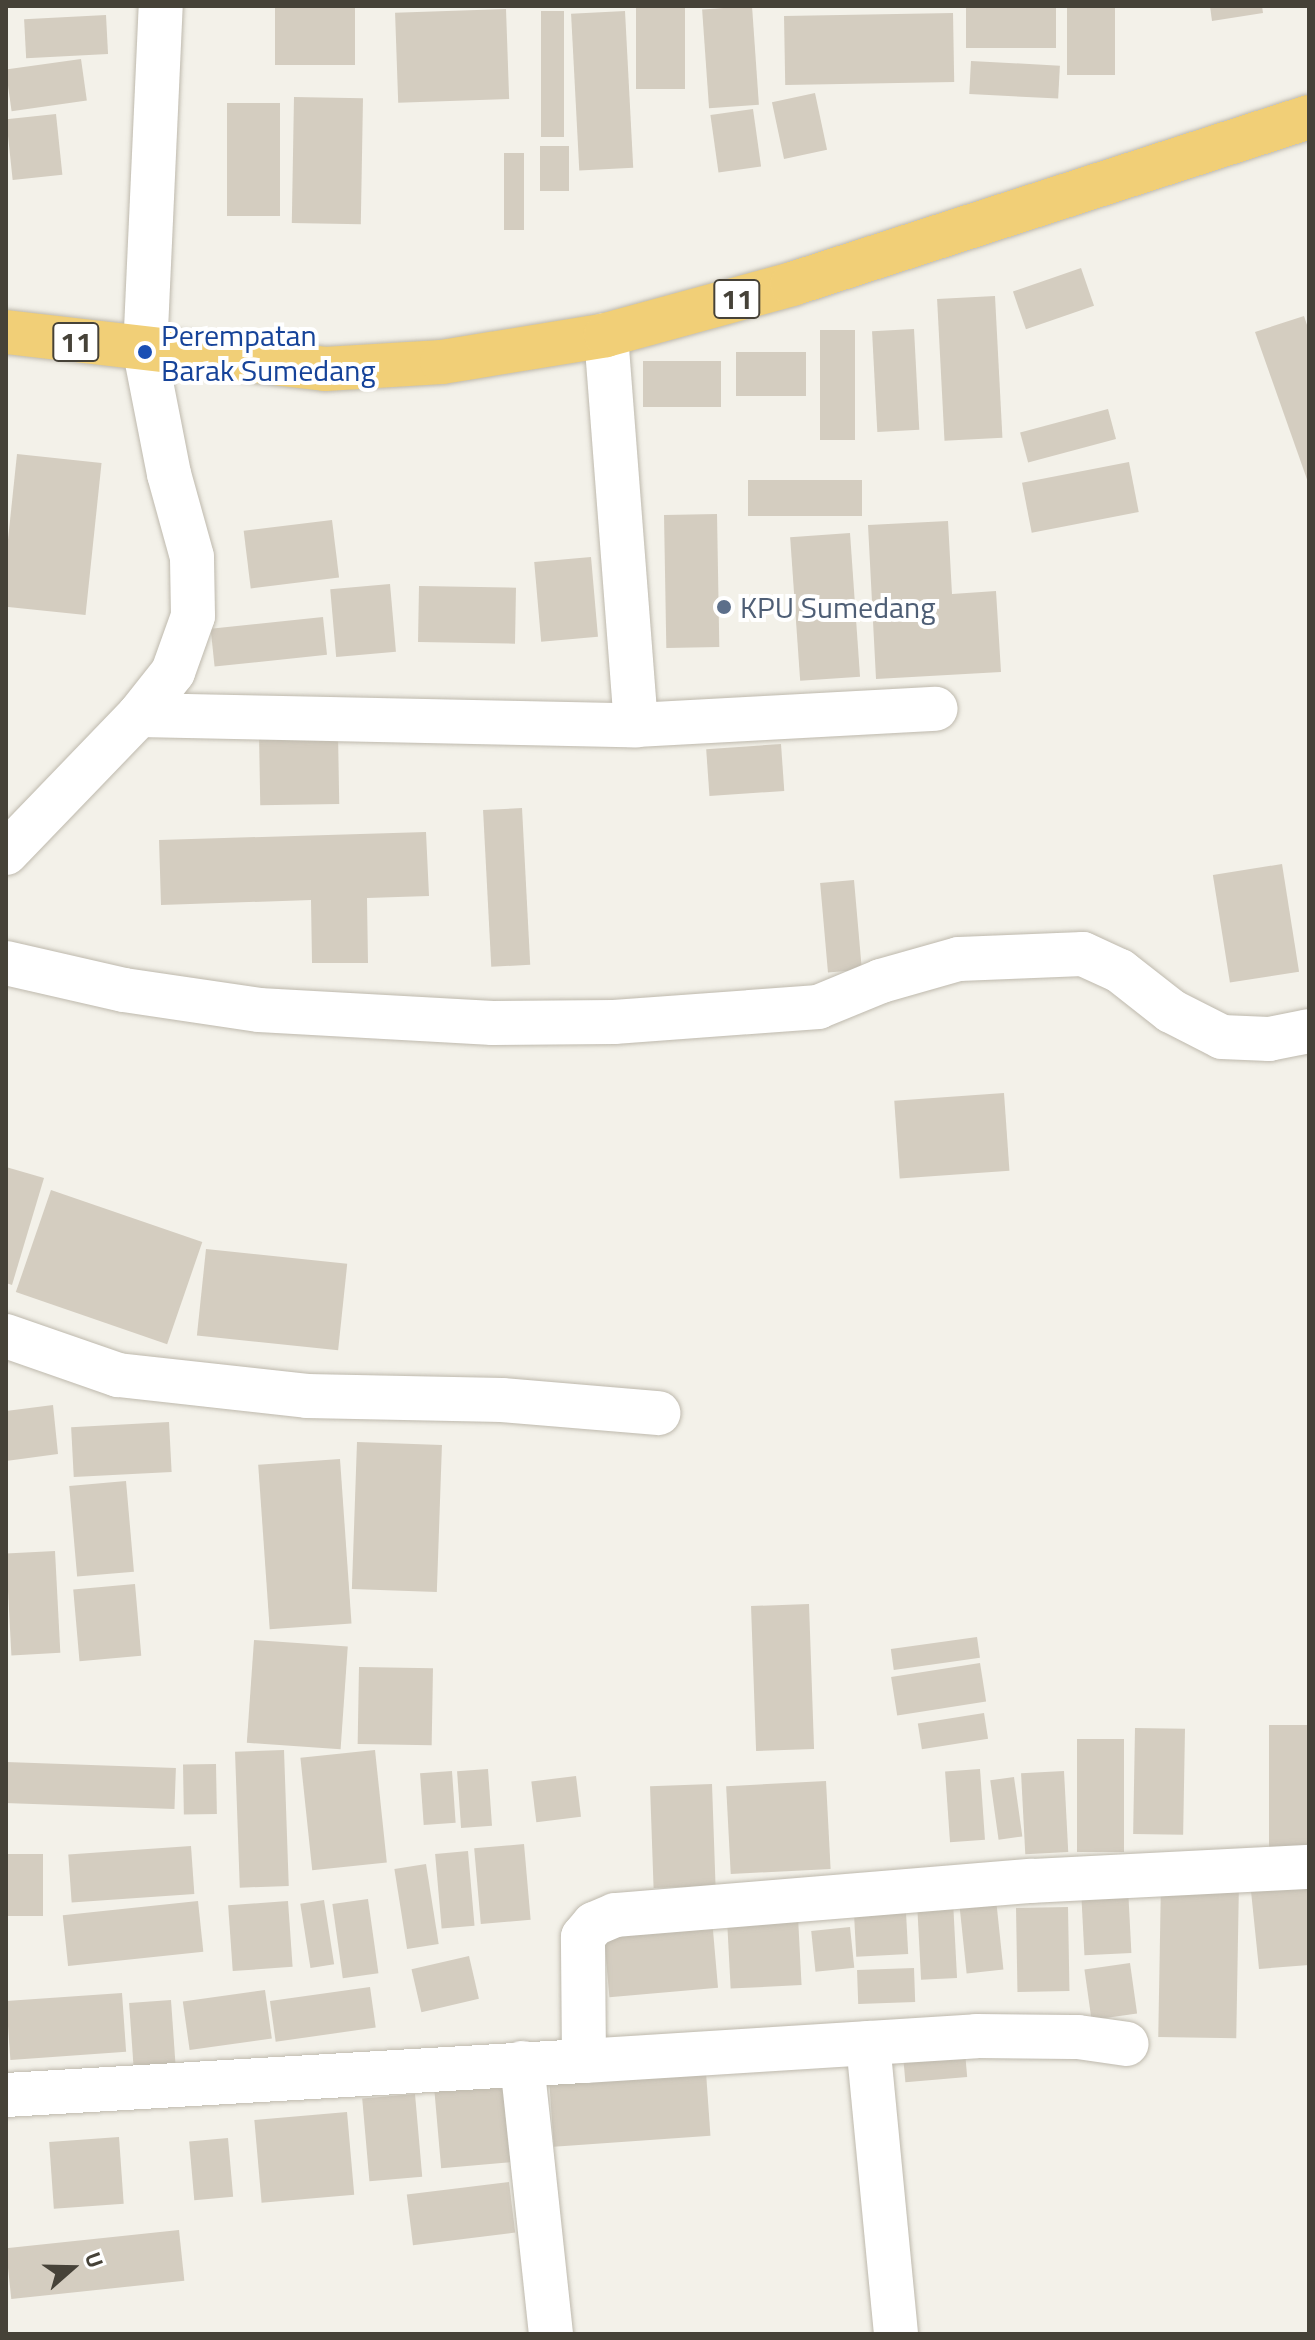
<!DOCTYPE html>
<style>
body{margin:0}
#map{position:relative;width:1315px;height:2340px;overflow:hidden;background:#f3f1e9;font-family:"Titillium Web",sans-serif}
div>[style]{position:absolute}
.building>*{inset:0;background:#d4cdc0;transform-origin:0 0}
.roads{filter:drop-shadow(0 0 2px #beb9ad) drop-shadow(0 0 2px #beb9ad)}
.minor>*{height:44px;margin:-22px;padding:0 22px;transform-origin:22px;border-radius:22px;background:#fff}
.highway>*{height:44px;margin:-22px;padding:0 22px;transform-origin:22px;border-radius:22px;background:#f1cf77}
.dots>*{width:22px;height:22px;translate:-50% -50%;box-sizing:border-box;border:4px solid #fff;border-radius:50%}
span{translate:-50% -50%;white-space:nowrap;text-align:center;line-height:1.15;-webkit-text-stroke:8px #fff;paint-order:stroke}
.shield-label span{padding:2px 6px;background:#fff;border:2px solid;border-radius:6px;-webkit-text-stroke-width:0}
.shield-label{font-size:28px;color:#464238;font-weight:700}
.transit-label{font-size:30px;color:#164399}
.left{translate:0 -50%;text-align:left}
.service-label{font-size:30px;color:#4e5e75}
.frame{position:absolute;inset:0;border:8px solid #464238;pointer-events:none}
.north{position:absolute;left:32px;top:2228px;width:80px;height:80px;-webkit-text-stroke:6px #fff;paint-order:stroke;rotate:70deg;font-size:22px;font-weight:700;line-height:32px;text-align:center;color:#464238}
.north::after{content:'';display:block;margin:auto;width:28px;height:36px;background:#464238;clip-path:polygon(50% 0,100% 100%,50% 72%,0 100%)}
</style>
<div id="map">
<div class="building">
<div style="left:275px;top:6px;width:80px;height:59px"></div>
<div style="left:636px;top:6px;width:49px;height:83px"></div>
<div style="left:752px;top:6px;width:99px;height:50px;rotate:86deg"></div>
<div style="left:966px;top:6px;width:90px;height:42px"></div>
<div style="left:1067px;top:6px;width:48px;height:69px"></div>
<div style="clip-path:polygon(1210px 6px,1262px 6px,1263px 13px,1212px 21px)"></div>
<div style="left:506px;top:9px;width:90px;height:111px;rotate:88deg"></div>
<div style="left:541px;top:11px;width:23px;height:126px"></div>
<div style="left:625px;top:11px;width:157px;height:54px;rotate:87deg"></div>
<div style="left:953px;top:13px;width:69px;height:169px;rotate:89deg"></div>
<div style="left:106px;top:15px;width:39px;height:82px;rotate:87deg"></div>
<div style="left:81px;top:59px;width:42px;height:76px;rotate:82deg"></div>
<div style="left:971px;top:61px;width:89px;height:33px;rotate:3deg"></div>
<div style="left:815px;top:93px;width:58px;height:44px;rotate:78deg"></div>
<div style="left:294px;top:97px;width:69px;height:126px;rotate:1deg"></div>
<div style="left:280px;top:103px;width:113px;height:53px;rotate:90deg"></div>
<div style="left:753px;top:109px;width:58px;height:43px;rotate:82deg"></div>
<div style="left:56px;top:114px;width:61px;height:50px;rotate:84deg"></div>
<div style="left:540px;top:146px;width:29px;height:45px"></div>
<div style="left:504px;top:153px;width:20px;height:77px"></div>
<div style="left:1081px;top:268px;width:40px;height:72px;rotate:71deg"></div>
<div style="left:995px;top:296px;width:142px;height:58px;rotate:87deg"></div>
<div style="clip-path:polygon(1304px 316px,1309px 331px,1309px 485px,1255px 332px)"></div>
<div style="left:914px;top:329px;width:101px;height:42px;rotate:87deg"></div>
<div style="left:820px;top:330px;width:35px;height:110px"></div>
<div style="left:736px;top:352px;width:70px;height:44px"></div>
<div style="left:643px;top:361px;width:78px;height:46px"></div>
<div style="left:1108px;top:409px;width:31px;height:91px;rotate:75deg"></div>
<div style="left:17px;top:454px;width:85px;height:153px;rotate:6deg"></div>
<div style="left:1129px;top:462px;width:51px;height:109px;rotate:79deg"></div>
<div style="left:748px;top:480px;width:114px;height:36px"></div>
<div style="left:717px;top:514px;width:133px;height:53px;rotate:89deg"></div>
<div style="left:332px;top:520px;width:58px;height:89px;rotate:83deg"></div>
<div style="clip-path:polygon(948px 521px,952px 594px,996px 591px,1001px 672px,876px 679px,868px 525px)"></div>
<div style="left:850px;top:533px;width:144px;height:60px;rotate:86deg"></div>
<div style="left:591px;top:557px;width:80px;height:57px;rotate:85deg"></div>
<div style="left:390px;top:584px;width:68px;height:60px;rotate:85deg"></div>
<div style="left:419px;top:586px;width:97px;height:56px;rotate:1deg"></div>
<div style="left:323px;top:617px;width:38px;height:113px;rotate:84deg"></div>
<div style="left:338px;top:733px;width:71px;height:79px;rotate:89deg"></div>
<div style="left:781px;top:744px;width:47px;height:75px;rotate:86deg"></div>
<div style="left:522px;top:808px;width:157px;height:39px;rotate:87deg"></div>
<div style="clip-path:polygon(426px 832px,429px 896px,367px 898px,368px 963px,312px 963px,311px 900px,161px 905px,159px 840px)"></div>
<div style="left:1282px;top:864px;width:109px;height:70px;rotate:81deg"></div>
<div style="left:854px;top:880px;width:90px;height:34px;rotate:85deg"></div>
<div style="left:1004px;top:1093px;width:78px;height:110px;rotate:86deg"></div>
<div style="clip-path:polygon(6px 1167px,44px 1178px,12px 1285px,6px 1283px)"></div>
<div style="left:51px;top:1190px;width:160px;height:108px;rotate:19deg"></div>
<div style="left:206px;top:1249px;width:142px;height:87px;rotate:6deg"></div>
<div style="clip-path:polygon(53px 1405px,58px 1454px,6px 1461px,6px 1411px)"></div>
<div style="left:169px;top:1422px;width:50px;height:98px;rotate:87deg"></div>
<div style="left:357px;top:1442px;width:85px;height:147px;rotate:2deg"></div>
<div style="left:340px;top:1459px;width:165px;height:82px;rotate:86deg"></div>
<div style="left:126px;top:1481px;width:91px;height:57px;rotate:85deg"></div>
<div style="left:55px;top:1551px;width:102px;height:49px;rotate:87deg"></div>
<div style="left:135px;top:1584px;width:72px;height:62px;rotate:85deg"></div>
<div style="left:809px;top:1604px;width:145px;height:58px;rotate:88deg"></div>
<div style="left:977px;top:1637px;width:21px;height:87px;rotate:82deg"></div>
<div style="left:254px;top:1640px;width:94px;height:103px;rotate:4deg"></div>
<div style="left:980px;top:1663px;width:39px;height:90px;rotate:81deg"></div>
<div style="left:359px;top:1667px;width:74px;height:77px;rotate:1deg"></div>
<div style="left:984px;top:1713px;width:26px;height:67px;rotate:81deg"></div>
<div style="left:1269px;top:1725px;width:40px;height:128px"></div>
<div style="left:1135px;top:1728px;width:50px;height:106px;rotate:1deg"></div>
<div style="left:1077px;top:1739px;width:47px;height:113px"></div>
<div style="left:284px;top:1750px;width:136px;height:49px;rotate:88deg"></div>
<div style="left:375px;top:1750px;width:113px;height:75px;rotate:84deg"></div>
<div style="left:6px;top:1762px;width:170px;height:41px;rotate:2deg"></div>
<div style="left:216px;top:1764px;width:50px;height:33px;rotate:89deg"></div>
<div style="left:488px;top:1769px;width:57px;height:31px;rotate:86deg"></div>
<div style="left:980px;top:1769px;width:71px;height:35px;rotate:86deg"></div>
<div style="left:452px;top:1771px;width:52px;height:32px;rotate:86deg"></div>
<div style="left:1064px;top:1771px;width:81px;height:43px;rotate:87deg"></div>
<div style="left:576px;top:1776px;width:41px;height:45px;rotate:83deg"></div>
<div style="left:1014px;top:1777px;width:60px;height:24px;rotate:82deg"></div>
<div style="left:826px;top:1781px;width:88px;height:100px;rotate:87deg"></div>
<div style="left:712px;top:1784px;width:102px;height:62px;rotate:88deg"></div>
<div style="left:524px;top:1844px;width:76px;height:50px;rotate:85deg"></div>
<div style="left:191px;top:1846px;width:48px;height:123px;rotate:86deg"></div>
<div style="left:468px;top:1851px;width:75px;height:33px;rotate:85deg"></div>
<div style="left:6px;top:1854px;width:37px;height:62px"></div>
<div style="left:426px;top:1864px;width:81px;height:32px;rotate:81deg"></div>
<div style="left:1161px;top:1880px;width:78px;height:157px;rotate:1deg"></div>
<div style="clip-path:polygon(1309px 1886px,1309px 1965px,1259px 1969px,1251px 1891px)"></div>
<div style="left:1128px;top:1888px;width:65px;height:47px;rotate:87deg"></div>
<div style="left:368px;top:1899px;width:75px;height:36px;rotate:82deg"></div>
<div style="left:996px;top:1899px;width:71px;height:37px;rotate:84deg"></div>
<div style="left:324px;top:1900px;width:65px;height:24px;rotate:81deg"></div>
<div style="left:198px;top:1901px;width:51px;height:136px;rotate:84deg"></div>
<div style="left:288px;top:1901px;width:66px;height:60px;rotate:86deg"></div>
<div style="left:953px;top:1901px;width:77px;height:36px;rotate:87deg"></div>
<div style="left:1068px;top:1907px;width:84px;height:52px;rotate:89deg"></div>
<div style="left:906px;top:1912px;width:42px;height:52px;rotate:87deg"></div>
<div style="left:798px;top:1917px;width:68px;height:71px;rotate:87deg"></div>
<div style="left:712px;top:1919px;width:69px;height:109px;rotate:85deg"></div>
<div style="left:850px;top:1927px;width:41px;height:39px;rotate:84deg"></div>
<div style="left:469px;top:1956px;width:44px;height:59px;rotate:77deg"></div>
<div style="left:1130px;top:1963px;width:51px;height:46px;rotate:82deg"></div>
<div style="left:914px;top:1968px;width:34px;height:57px;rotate:88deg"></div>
<div style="left:370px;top:1987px;width:41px;height:101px;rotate:82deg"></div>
<div style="left:265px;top:1990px;width:49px;height:83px;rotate:82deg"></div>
<div style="left:122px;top:1993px;width:59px;height:116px;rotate:86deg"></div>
<div style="left:171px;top:2000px;width:68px;height:42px;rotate:86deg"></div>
<div style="left:965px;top:2052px;width:25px;height:62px;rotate:85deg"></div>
<div style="left:705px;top:2058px;width:78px;height:157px;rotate:86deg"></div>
<div style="left:508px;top:2083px;width:79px;height:74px;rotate:85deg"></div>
<div style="left:415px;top:2094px;width:83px;height:53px;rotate:85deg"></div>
<div style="left:347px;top:2112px;width:83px;height:93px;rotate:85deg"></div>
<div style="left:119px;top:2137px;width:67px;height:70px;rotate:86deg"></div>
<div style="left:228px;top:2138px;width:59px;height:39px;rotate:85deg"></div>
<div style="left:509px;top:2182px;width:51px;height:103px;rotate:83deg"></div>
<div style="left:179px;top:2230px;width:51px;height:174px;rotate:84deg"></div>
</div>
<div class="roads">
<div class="minor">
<div style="left:606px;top:335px;width:391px;rotate:85.6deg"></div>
<div style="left:139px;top:715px;width:497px;rotate:1.2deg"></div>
<div style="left:636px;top:725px;width:300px;rotate:-3.1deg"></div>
<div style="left:6px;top:853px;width:192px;rotate:-46.1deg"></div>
<div style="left:139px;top:715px;width:55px;rotate:-51.7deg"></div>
<div style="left:173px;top:672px;width:59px;rotate:-70.3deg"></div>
<div style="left:193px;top:616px;width:59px;rotate:-91deg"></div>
<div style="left:192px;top:557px;width:86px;rotate:-105.5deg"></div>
<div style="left:169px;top:474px;width:124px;rotate:-101.1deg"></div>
<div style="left:145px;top:352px;width:346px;rotate:-87.4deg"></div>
<div style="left:6px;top:963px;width:121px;rotate:12.9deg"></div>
<div style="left:124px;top:990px;width:136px;rotate:8.4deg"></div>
<div style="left:259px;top:1010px;width:234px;rotate:3.2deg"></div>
<div style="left:493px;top:1023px;width:121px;rotate:-0.5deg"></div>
<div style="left:614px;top:1022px;width:205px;rotate:-4.2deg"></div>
<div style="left:818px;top:1007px;width:68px;rotate:-22.4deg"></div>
<div style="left:881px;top:981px;width:81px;rotate:-15.8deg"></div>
<div style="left:959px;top:959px;width:124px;rotate:-2.3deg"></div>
<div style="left:1083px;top:954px;width:41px;rotate:24.7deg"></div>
<div style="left:1120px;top:971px;width:65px;rotate:38.1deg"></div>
<div style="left:1171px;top:1011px;width:57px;rotate:27deg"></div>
<div style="left:1222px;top:1037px;width:47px;rotate:2.4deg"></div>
<div style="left:1269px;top:1039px;width:41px;rotate:-11.3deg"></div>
<div style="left:6px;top:1336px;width:119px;rotate:19.2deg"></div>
<div style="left:118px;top:1375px;width:190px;rotate:6.3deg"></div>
<div style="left:307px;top:1396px;width:195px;rotate:1.2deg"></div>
<div style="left:502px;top:1400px;width:157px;rotate:4.8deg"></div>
<div style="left:868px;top:2043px;width:292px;rotate:84.5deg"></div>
<div style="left:584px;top:2061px;width:393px;rotate:-3.6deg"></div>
<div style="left:976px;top:2036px;width:102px;rotate:0.6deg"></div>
<div style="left:1078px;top:2037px;width:49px;rotate:8.1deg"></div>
<div style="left:522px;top:2063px;width:273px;rotate:83.9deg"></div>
<div style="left:6px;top:2095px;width:579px;rotate:-3.37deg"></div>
<div style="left:584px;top:2061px;width:124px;rotate:-90.5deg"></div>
<div style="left:583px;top:1937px;width:17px;rotate:-50deg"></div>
<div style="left:594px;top:1924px;width:23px;rotate:-23deg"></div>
<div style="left:615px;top:1915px;width:417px;rotate:-4.7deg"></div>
<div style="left:1031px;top:1881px;width:278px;rotate:-2.9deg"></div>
</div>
<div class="highway">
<div style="left:6px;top:332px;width:321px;rotate:6.6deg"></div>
<div style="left:325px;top:369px;width:117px;rotate:-3.4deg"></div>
<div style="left:442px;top:362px;width:166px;rotate:-9.3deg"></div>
<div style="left:606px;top:335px;width:193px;rotate:-15.3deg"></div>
<div style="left:792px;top:284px;width:543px;rotate:-17.9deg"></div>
</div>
</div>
<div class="dots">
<div style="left:145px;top:352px;background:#1a4fb4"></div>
<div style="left:724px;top:607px;background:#5c6f8a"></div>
</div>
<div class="shield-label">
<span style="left:737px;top:299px">11</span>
<span style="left:76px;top:342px">11</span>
</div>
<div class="transit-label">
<span class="left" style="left:161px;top:352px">Perempatan<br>Barak Sumedang</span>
</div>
<div class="service-label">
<span class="left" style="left:740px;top:607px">KPU Sumedang</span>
</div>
<div class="frame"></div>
<div class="north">U</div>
</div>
